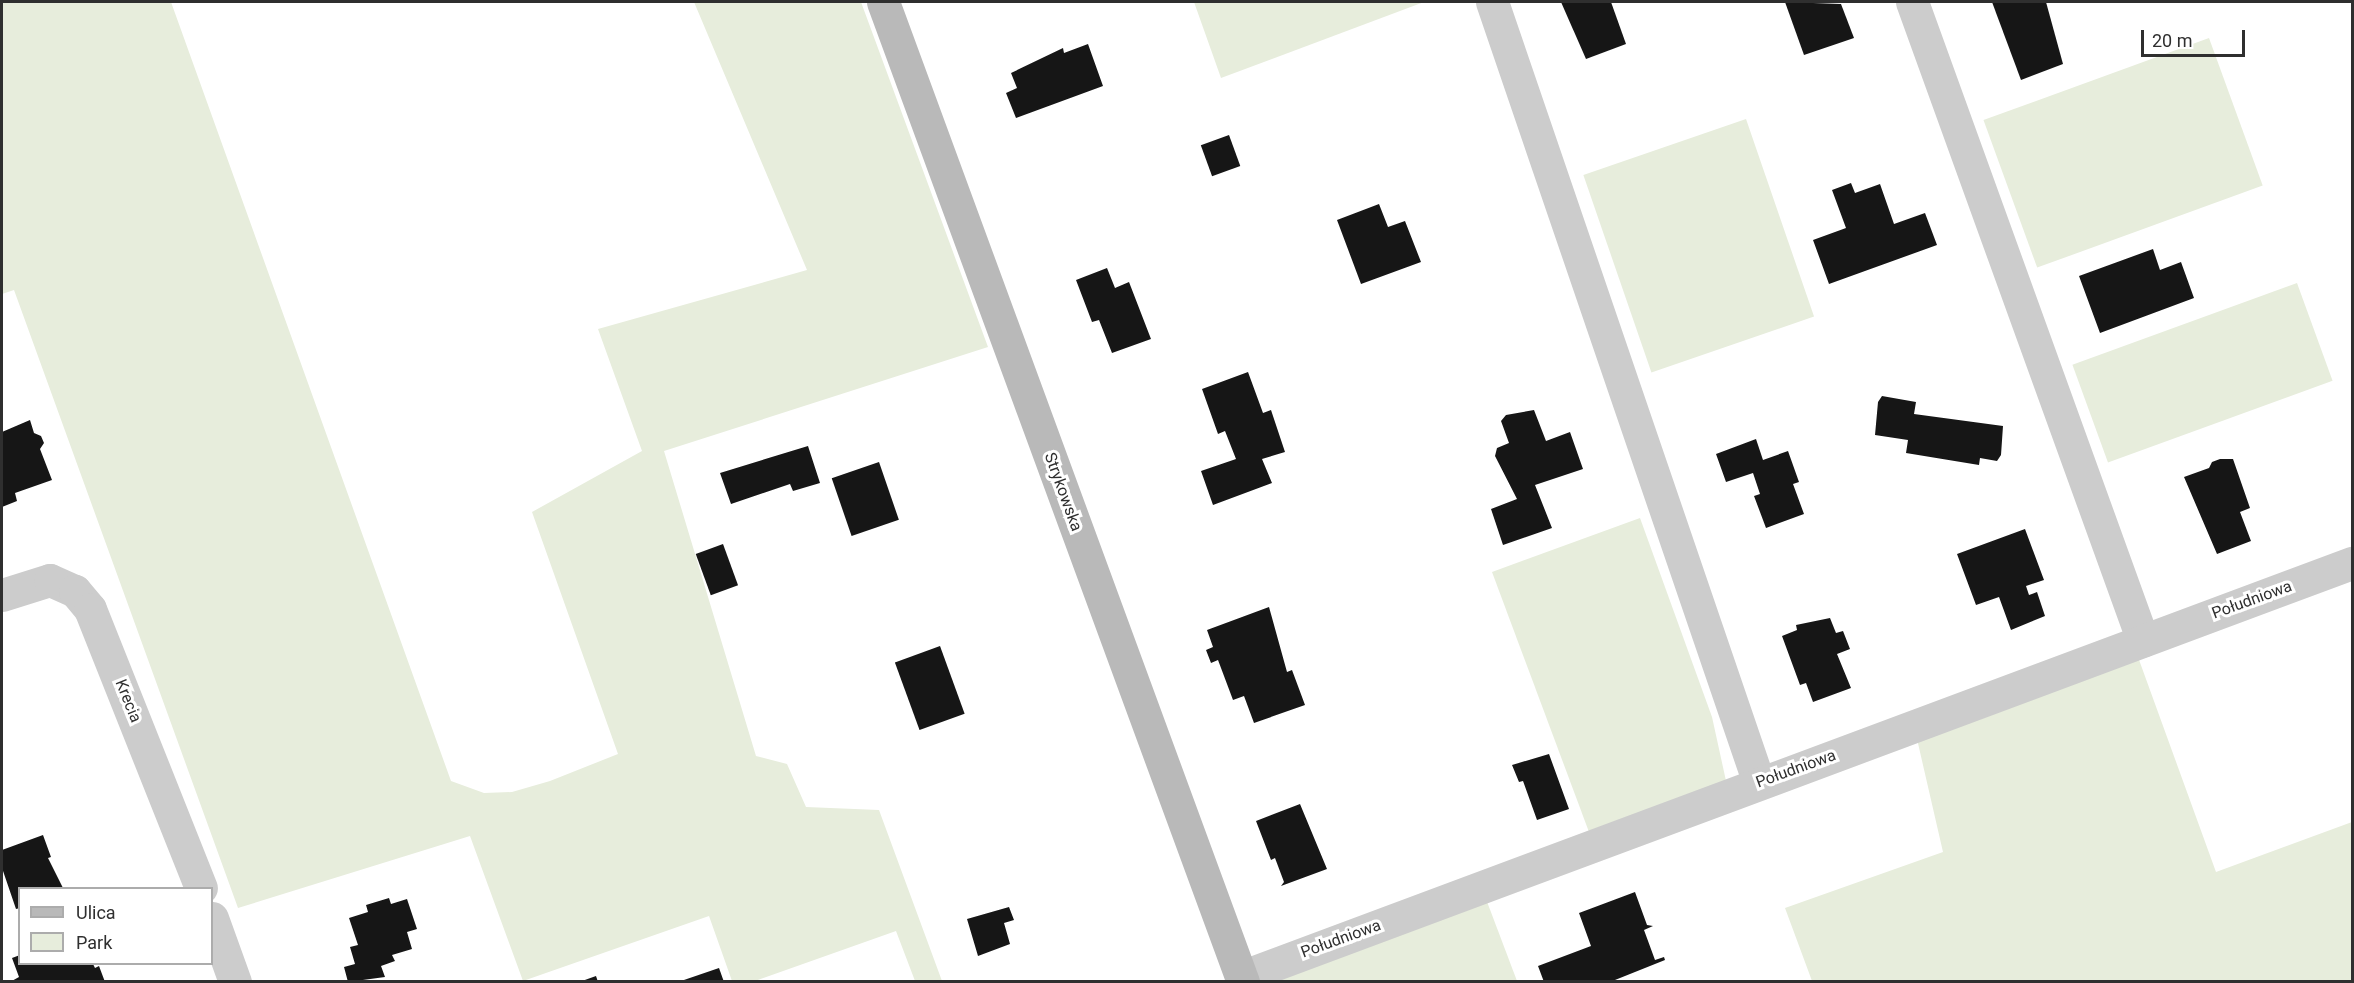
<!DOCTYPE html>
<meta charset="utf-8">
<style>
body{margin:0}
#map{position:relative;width:2354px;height:983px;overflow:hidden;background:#fff;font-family:Roboto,sans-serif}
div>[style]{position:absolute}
.green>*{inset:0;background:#e7eddc;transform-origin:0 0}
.building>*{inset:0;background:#161616;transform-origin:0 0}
.street>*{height:33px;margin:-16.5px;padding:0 16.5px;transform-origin:16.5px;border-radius:16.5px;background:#ccc}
.secondary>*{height:33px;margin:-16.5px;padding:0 16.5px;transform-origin:16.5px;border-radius:16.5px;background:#b9b9b9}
span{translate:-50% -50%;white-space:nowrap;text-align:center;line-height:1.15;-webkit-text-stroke:6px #fff;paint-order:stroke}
.street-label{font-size:16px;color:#2f2f2f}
.frame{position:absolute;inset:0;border:3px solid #2f2f2f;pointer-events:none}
.legend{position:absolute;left:18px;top:887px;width:195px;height:78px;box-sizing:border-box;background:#fff;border:2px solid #acacac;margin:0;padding:8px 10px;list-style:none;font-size:18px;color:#2f2f2f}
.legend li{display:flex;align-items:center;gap:12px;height:30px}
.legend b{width:30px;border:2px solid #acacac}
.scale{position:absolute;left:2141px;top:30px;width:104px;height:27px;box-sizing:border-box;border:3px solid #2f2f2f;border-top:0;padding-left:8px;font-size:18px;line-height:21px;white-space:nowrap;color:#2f2f2f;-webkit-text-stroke:4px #fff;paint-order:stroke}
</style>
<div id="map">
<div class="green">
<div style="clip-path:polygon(2px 2px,171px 2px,451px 781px,484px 793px,512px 792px,550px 781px,618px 754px,532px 512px,642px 451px,598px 329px,807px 270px,694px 2px,861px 2px,988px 347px,664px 451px,756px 756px,787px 764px,806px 807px,879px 810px,942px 981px,915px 981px,896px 931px,755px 981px,732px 981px,709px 916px,523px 981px,470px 836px,238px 908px,14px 290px,2px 294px)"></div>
<div style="clip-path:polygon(1194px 2px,1424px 2px,1221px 78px)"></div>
<div style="left:2209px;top:38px;width:157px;height:240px;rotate:70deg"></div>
<div style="left:1746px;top:119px;width:209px;height:172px;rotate:71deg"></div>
<div style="left:2297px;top:283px;width:104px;height:239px;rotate:70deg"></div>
<div style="clip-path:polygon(1640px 518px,1712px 717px,1726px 781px,1589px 832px,1492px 572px)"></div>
<div style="clip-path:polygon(2138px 657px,2216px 872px,2352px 822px,2352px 981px,1812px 981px,1785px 908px,1943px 852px,1917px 739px)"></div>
<div style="clip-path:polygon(1486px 899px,1517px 981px,1273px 982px)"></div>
</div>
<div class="building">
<div style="clip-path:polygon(1561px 2px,1611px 2px,1626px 44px,1586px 59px)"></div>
<div style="clip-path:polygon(1785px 2px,1841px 4px,1854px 38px,1804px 55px)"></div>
<div style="clip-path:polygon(1992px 2px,2046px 2px,2063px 64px,2021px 80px)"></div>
<div style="clip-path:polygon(1088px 44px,1103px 86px,1016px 118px,1006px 93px,1017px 88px,1011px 73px,1063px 48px,1064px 53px)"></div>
<div style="left:1229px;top:135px;width:33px;height:30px;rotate:70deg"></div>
<div style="clip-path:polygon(1851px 183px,1855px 193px,1880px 184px,1894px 224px,1925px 213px,1937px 245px,1829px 284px,1813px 240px,1846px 228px,1832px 190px)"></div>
<div style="clip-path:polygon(1379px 204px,1388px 227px,1405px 221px,1421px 262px,1361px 284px,1337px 220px)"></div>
<div style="clip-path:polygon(2153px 249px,2160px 270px,2181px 262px,2194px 298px,2100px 333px,2079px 276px)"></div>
<div style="clip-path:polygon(1107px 268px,1115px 288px,1129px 282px,1151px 339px,1112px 353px,1099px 320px,1092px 322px,1076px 280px)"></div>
<div style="clip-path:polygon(1248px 372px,1263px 413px,1271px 410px,1285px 452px,1262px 459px,1272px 483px,1213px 505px,1201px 471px,1236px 459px,1225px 431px,1218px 434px,1202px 389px)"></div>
<div style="clip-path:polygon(1882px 396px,1916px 402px,1914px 414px,2003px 426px,2001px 455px,1997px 461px,1980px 458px,1979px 465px,1906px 453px,1908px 440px,1875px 435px,1878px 402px)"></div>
<div style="clip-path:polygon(1534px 410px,1546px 441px,1570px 432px,1583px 469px,1535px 485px,1552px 528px,1503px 545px,1491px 509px,1517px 499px,1495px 456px,1497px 448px,1509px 443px,1501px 421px,1506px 415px)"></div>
<div style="clip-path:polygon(30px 420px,34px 433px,41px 436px,44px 443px,40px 449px,52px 480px,15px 493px,17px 501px,2px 507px,2px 432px)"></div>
<div style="clip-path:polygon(1756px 439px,1763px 460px,1788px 451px,1799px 482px,1793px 484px,1804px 514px,1766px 528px,1754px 496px,1760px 494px,1753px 473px,1726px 482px,1716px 454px)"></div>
<div style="clip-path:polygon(808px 446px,820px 483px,793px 491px,790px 484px,731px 504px,720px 473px)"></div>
<div style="clip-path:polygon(2220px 459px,2233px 459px,2250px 508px,2240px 512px,2251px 541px,2217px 554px,2184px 477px,2209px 468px,2212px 462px)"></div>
<div style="left:879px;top:462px;width:61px;height:50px;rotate:71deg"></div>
<div style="clip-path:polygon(2025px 529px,2044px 580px,2026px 586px,2029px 595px,2037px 592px,2045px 616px,2011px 630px,1999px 597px,1976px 605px,1957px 554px)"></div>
<div style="left:723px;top:544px;width:44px;height:29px;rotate:70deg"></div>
<div style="clip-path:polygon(1269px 607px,1287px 672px,1292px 670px,1305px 705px,1254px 723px,1244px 696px,1233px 700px,1218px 660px,1211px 663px,1206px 650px,1213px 647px,1207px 630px)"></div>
<div style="clip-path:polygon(1830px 618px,1836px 633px,1843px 631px,1850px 649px,1837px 654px,1851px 688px,1813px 702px,1806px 683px,1800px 685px,1782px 636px,1797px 630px,1796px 625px)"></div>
<div style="left:940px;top:646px;width:72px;height:48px;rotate:70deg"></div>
<div style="clip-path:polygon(1549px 754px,1569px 809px,1537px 820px,1523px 781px,1519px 782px,1512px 765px)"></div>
<div style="clip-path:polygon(1300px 804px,1327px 869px,1281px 886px,1284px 882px,1275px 858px,1271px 860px,1256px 821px)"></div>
<div style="clip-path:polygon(43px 835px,51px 857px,48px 858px,63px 888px,20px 888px,20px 908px,16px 909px,2px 868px,2px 850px)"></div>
<div style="clip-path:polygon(1635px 892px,1647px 925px,1653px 926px,1644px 930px,1655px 960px,1664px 957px,1665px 960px,1610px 982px,1544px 982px,1538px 966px,1591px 946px,1579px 913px)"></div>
<div style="clip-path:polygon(389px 898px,391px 904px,407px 899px,417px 929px,407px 932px,412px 949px,392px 955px,395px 961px,381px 966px,385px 977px,348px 982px,344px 967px,355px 964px,350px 947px,358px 945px,349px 918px,368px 912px,366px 905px)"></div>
<div style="clip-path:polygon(1009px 907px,1014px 920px,1004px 923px,1010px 944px,978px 956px,967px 919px)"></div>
<div style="clip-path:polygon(20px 955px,20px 964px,93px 964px,95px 968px,99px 966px,105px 982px,10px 982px,19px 977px,12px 958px)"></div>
<div style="clip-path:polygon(719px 968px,724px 982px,681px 982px,681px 981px)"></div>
<div style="clip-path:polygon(596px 976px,598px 982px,582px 982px,582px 981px)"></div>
</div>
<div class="street">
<div style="left:1492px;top:2px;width:825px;rotate:71.13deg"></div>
<div style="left:1912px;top:2px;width:679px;rotate:70.12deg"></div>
<div style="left:2px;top:595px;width:50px;rotate:-17.4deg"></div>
<div style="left:50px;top:580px;width:27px;rotate:24deg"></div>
<div style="left:75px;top:591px;width:23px;rotate:50deg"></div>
<div style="left:90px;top:609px;width:300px;rotate:68.3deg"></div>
<div style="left:212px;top:918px;width:68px;rotate:70.2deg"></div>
<div style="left:1241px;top:977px;width:1186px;rotate:-20.44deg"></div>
</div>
<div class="secondary">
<div style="left:883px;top:2px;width:1044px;rotate:69.83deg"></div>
</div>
<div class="street-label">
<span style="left:1063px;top:492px;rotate:70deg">Strykowska</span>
<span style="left:2252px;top:600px;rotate:-20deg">Południowa</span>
<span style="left:128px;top:701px;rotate:68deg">Krecia</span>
<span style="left:1796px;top:769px;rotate:-20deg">Południowa</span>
<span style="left:1341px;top:939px;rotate:-20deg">Południowa</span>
</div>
<div class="frame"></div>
<ul class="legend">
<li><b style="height:8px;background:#b9b9b9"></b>Ulica</li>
<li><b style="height:16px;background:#e7eddc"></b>Park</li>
</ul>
<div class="scale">20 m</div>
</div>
